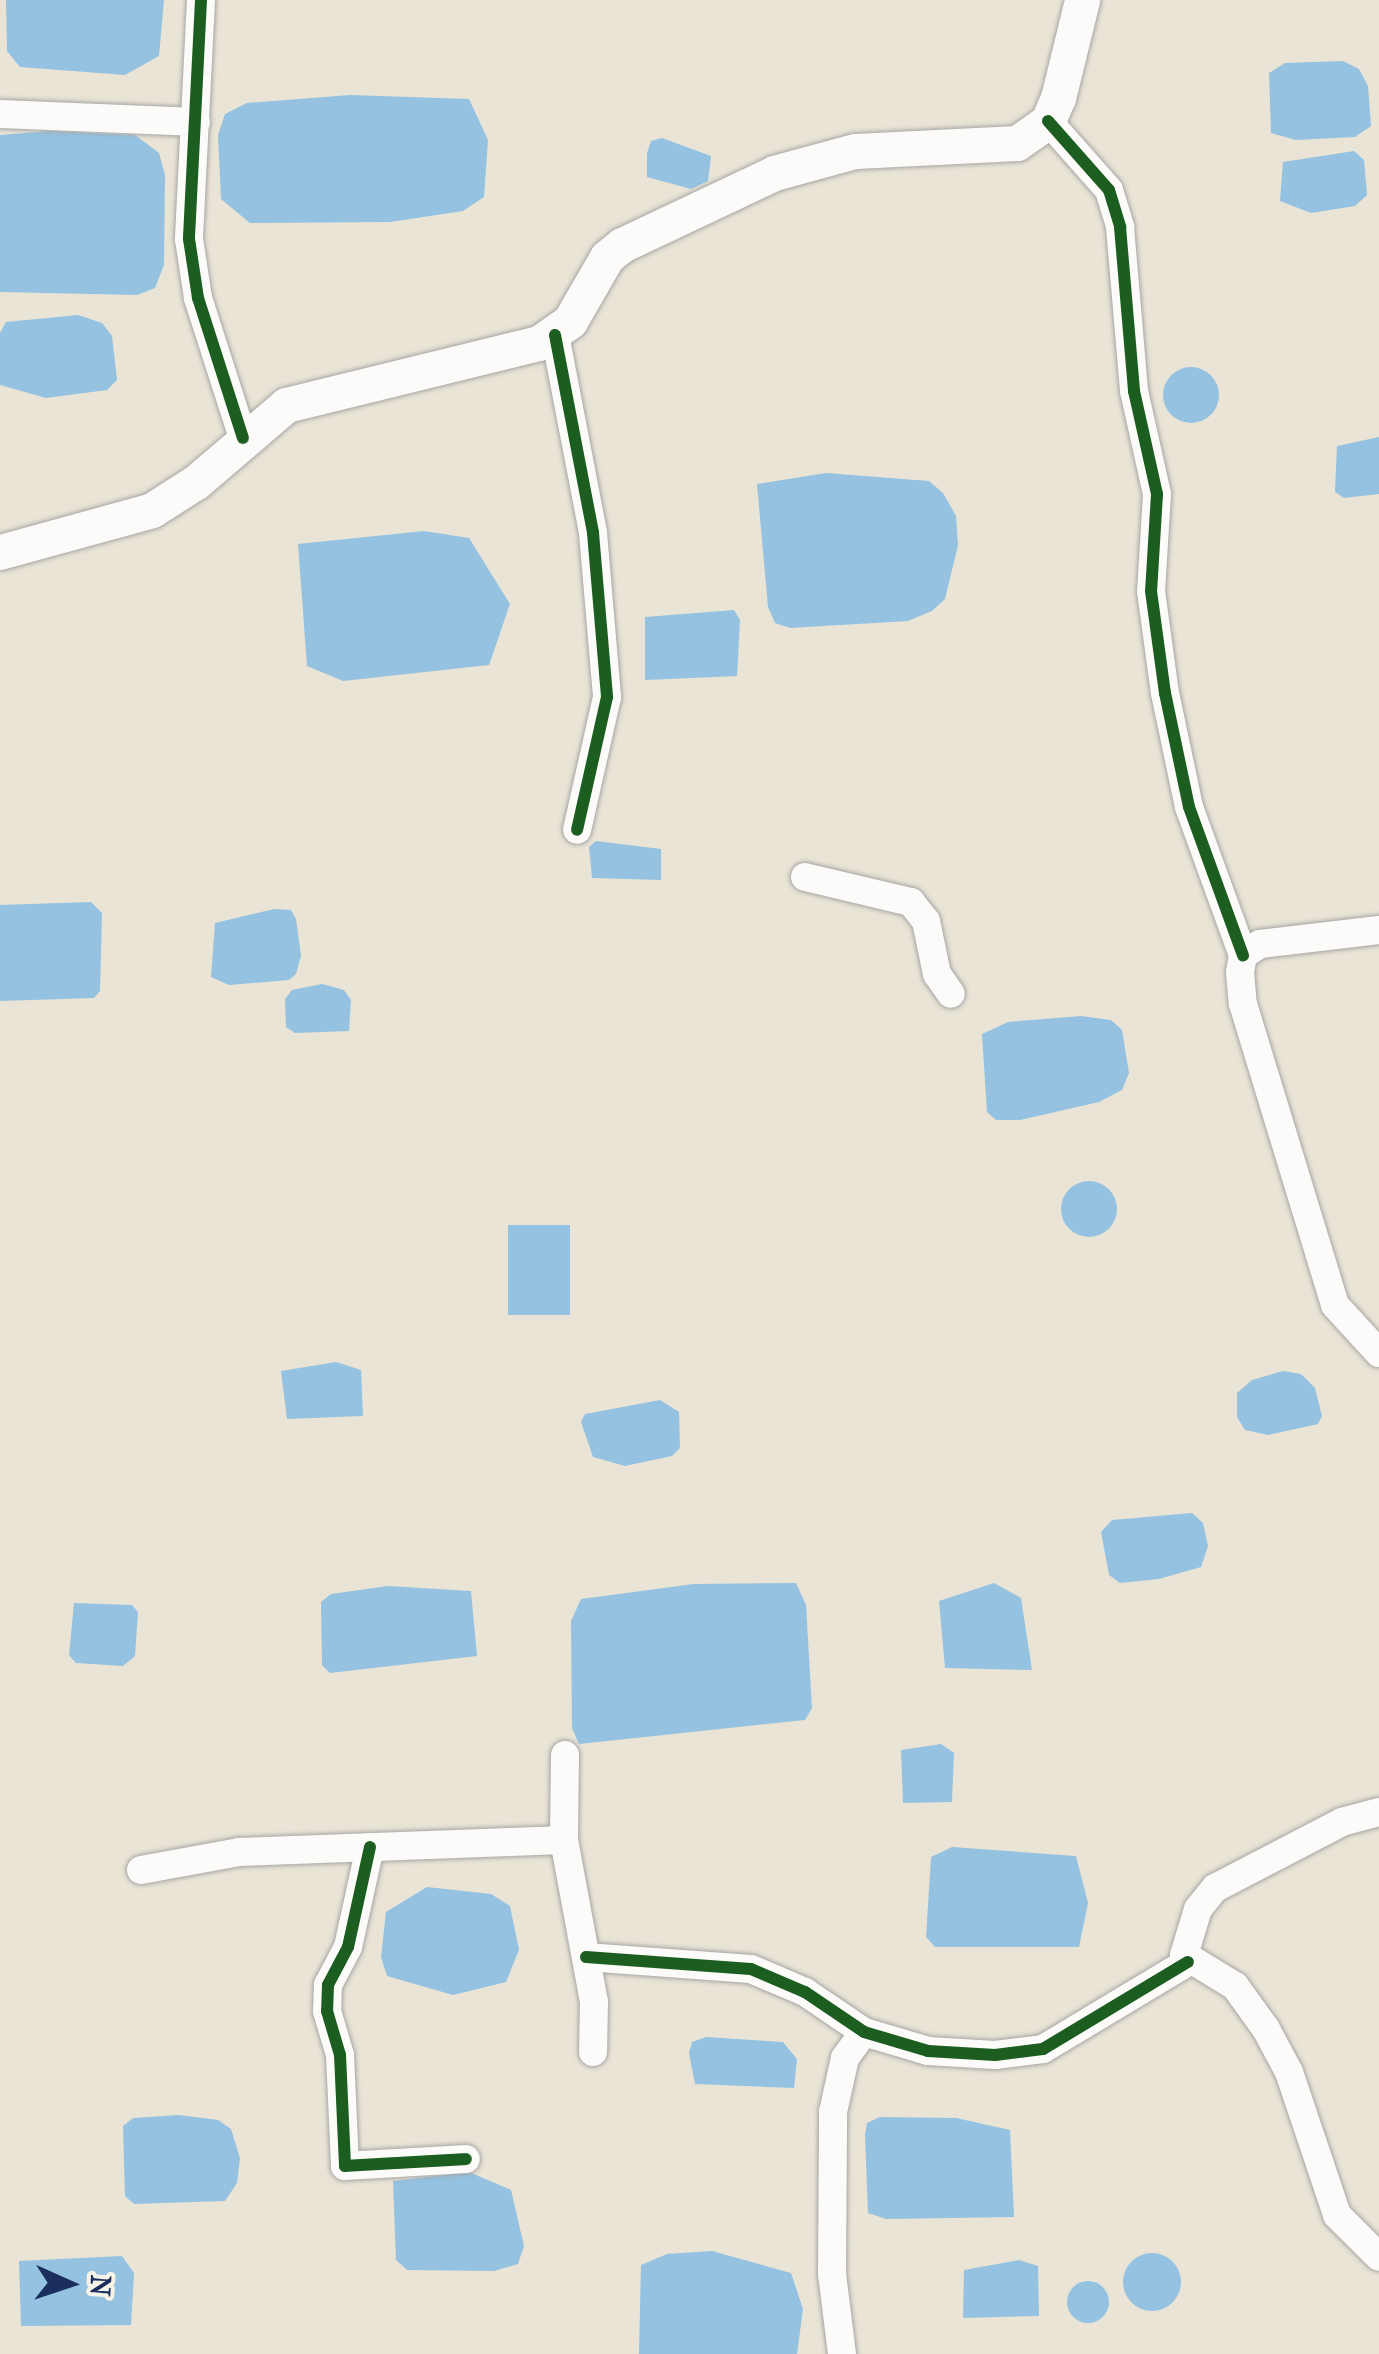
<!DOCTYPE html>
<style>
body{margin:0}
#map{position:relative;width:1379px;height:2354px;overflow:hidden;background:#e9e4d6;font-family:"IM FELL French Canon",serif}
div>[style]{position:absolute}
.water>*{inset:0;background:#94c2e0;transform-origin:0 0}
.round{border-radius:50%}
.roads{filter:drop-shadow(0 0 2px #a6a6a4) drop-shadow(0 0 2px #a6a6a4)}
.minor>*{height:28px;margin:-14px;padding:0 14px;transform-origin:14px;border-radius:14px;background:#fcfbf9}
.major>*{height:35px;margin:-17.5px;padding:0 17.5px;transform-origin:17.5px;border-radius:17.5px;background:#fcfbf9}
.cycleway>*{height:12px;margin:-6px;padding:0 6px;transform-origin:6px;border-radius:6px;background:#1b5e20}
span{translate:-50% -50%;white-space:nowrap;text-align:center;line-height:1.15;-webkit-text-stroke:8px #f7f3e8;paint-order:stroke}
.north{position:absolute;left:20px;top:2234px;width:100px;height:100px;-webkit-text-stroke:8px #f7f3e8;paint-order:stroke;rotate:93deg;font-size:28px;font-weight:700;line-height:40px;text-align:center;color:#1b2f5e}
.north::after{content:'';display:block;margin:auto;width:35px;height:45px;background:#1b2f5e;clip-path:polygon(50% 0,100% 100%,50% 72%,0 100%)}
</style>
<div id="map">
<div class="water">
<div style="clip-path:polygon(6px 0,164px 0,159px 56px,125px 75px,20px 67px,7px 51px)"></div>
<div style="clip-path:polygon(1343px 61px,1359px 69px,1368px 86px,1371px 126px,1355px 137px,1296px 140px,1271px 133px,1269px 73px,1285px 63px)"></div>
<div style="clip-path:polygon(350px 95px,469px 99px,488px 140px,484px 197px,463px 211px,390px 222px,250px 223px,221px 199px,218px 135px,225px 114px,247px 103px)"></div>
<div style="clip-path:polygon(49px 131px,135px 135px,159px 153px,165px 175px,164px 265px,155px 288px,137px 295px,0 292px,0 135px)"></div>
<div style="clip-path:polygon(662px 138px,711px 156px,708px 181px,691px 189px,647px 177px,647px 153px,651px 141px)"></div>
<div style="clip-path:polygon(1354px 151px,1364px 160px,1367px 195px,1355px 206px,1311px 213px,1280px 201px,1283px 162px)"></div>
<div style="clip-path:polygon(78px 315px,102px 323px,112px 336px,117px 380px,107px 390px,46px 398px,0 385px,0 333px,6px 322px)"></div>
<div class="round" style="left:1163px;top:367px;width:56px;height:56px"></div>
<div style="clip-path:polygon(1379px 437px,1379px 494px,1344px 498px,1335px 492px,1337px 446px)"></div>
<div style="clip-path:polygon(826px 473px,929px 481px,943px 493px,956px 516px,958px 545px,945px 599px,932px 611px,908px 621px,790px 628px,775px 623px,768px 607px,757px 484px)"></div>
<div style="clip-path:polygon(424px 531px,469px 538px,510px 604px,489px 665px,343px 681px,307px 666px,298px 544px)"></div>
<div style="clip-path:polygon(734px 610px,740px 620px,737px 676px,645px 680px,645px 617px)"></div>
<div style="clip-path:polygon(596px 841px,661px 849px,661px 880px,592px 878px,589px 847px)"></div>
<div style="clip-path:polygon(91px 902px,102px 913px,100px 991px,94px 998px,0 1001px,0 905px)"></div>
<div style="clip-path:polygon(274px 909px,291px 910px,296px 919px,301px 956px,296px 974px,289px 980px,229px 985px,211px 977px,215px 923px)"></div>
<div style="clip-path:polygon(322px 984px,344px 990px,351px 1000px,349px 1031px,295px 1033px,286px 1027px,285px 999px,292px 990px)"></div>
<div style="clip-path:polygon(1081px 1016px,1111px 1020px,1122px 1030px,1129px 1073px,1122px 1090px,1099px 1102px,1020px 1120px,996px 1120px,987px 1112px,982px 1034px,1008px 1022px)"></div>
<div class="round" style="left:1061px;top:1181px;width:56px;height:56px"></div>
<div style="left:508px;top:1225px;width:62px;height:90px"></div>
<div style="clip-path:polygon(336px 1362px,361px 1370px,363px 1416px,287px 1419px,281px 1371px)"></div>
<div style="clip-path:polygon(1283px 1371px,1301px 1374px,1315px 1388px,1322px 1416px,1318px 1424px,1268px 1435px,1245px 1430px,1237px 1417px,1237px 1393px,1252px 1380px)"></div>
<div style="clip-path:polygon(660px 1400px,679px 1412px,680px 1448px,672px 1456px,625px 1466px,593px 1457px,581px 1422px,585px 1414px)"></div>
<div style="clip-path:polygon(1192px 1513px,1203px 1523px,1208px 1546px,1201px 1567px,1159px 1579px,1120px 1583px,1109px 1575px,1101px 1532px,1112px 1520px)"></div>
<div style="clip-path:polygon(796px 1583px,806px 1605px,812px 1708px,805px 1720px,579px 1744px,572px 1728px,571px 1621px,581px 1599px,694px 1584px)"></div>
<div style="clip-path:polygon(994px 1583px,1021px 1598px,1032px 1670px,945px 1668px,939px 1601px)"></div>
<div style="clip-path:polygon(388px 1586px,471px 1591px,477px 1656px,330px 1673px,322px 1665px,321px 1602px,331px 1594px)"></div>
<div style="clip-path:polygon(74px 1603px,132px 1605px,138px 1612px,135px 1656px,123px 1666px,76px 1663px,69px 1655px)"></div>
<div style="clip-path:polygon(941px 1744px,954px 1753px,952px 1802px,903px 1803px,901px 1750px)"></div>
<div style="clip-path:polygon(952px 1847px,1076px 1856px,1088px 1903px,1079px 1947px,935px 1947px,926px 1937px,931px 1857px)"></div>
<div style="clip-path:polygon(427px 1887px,491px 1894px,510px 1906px,519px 1950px,506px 1982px,453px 1995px,387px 1976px,381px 1957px,386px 1912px)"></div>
<div style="clip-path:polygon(706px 2037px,783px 2042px,797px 2059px,794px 2088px,695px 2084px,689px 2053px,692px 2042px)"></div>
<div style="clip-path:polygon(179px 2115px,218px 2120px,231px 2129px,240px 2158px,237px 2183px,225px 2201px,134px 2204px,125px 2196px,123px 2126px,133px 2118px)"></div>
<div style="clip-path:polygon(880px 2117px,956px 2118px,1010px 2130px,1014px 2217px,886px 2219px,868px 2213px,865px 2134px,867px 2123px)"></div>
<div style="clip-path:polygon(469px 2172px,511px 2190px,524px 2246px,518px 2264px,494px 2271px,407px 2270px,396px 2260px,393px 2181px)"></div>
<div style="clip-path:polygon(712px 2251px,791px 2273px,803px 2309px,797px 2354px,639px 2354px,641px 2265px,667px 2254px)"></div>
<div class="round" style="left:1123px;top:2253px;width:58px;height:58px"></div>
<div style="clip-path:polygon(122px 2256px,134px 2273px,131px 2325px,21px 2326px,19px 2261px)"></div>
<div style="clip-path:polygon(1019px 2260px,1038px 2266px,1039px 2316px,963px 2318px,964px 2270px)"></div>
<div class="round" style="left:1067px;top:2281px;width:42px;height:42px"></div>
</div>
<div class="roads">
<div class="minor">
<div style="left:201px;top:0;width:239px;rotate:92.9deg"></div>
<div style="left:189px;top:239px;width:60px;rotate:81.3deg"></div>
<div style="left:198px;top:298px;width:147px;rotate:72.2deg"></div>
<div style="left:0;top:114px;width:196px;rotate:2.3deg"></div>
<div style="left:1048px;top:121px;width:92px;rotate:48.5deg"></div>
<div style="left:1109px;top:190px;width:39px;rotate:73deg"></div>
<div style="left:1120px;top:227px;width:165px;rotate:85.1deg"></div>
<div style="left:1134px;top:391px;width:106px;rotate:77.4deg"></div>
<div style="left:1157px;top:494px;width:97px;rotate:93.5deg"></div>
<div style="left:1151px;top:591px;width:103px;rotate:82.2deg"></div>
<div style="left:1165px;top:693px;width:116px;rotate:78.1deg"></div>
<div style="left:1189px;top:807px;width:158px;rotate:70deg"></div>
<div style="left:555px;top:335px;width:202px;rotate:79.1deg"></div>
<div style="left:593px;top:533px;width:165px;rotate:85.1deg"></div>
<div style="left:607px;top:697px;width:136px;rotate:102.7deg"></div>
<div style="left:805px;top:877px;width:109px;rotate:13.3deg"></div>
<div style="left:911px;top:902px;width:24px;rotate:52deg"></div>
<div style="left:926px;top:921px;width:54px;rotate:78.3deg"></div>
<div style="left:937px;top:974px;width:24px;rotate:55deg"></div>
<div style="left:1379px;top:930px;width:120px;rotate:173.3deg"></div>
<div style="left:1260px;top:944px;width:20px;rotate:147deg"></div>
<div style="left:1243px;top:955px;width:17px;rotate:100deg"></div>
<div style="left:1240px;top:972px;width:32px;rotate:85deg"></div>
<div style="left:1243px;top:1004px;width:315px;rotate:73deg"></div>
<div style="left:1335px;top:1305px;width:65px;rotate:47.5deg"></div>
<div style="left:565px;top:1755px;width:85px;rotate:90.7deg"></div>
<div style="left:564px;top:1840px;width:165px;rotate:79.5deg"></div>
<div style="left:594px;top:2002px;width:50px;rotate:91.1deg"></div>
<div style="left:1379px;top:1812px;width:38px;rotate:165deg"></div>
<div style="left:1342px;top:1822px;width:143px;rotate:152.5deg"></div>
<div style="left:1215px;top:1888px;width:27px;rotate:129deg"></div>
<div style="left:1198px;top:1909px;width:48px;rotate:106.9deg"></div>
<div style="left:1184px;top:1955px;width:60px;rotate:31.3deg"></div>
<div style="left:1235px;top:1986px;width:53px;rotate:54.2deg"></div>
<div style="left:1266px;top:2029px;width:49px;rotate:61.9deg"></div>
<div style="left:1289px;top:2072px;width:151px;rotate:71.4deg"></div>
<div style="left:1337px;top:2215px;width:59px;rotate:45deg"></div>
<div style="left:370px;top:1847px;width:102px;rotate:102.4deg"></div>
<div style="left:348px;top:1947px;width:43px;rotate:117.8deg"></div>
<div style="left:328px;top:1985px;width:26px;rotate:92deg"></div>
<div style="left:327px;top:2011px;width:46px;rotate:73.5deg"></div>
<div style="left:340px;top:2055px;width:111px;rotate:87.4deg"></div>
<div style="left:345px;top:2166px;width:121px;rotate:-3.3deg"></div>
<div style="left:141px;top:1870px;width:100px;rotate:-10.4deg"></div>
<div style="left:239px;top:1852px;width:325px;rotate:-2.1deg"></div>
<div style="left:586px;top:1957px;width:165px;rotate:4.2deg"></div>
<div style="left:751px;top:1969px;width:59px;rotate:23.1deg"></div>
<div style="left:805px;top:1992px;width:71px;rotate:34.1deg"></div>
<div style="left:864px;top:2032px;width:67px;rotate:16.5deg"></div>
<div style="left:928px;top:2051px;width:67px;rotate:3.4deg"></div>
<div style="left:995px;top:2055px;width:48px;rotate:-7.1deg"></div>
<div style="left:1043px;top:2049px;width:169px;rotate:-31deg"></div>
<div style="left:842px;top:2354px;width:81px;rotate:-97.1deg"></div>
<div style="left:832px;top:2274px;width:162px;rotate:-89.6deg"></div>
<div style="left:833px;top:2112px;width:55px;rotate:-77.5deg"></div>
<div style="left:845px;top:2058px;width:32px;rotate:-54deg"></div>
</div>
<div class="major">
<div style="left:0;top:552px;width:158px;rotate:-15.4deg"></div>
<div style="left:152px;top:510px;width:52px;rotate:-32.5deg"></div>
<div style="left:196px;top:482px;width:118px;rotate:-40.5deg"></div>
<div style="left:286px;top:405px;width:260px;rotate:-13.8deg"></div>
<div style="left:539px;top:343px;width:38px;rotate:-35deg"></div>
<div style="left:570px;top:321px;width:74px;rotate:-60deg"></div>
<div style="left:607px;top:257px;width:19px;rotate:-39deg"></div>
<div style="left:622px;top:245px;width:168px;rotate:-25.3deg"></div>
<div style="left:774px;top:173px;width:84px;rotate:-15.2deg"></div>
<div style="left:855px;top:151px;width:162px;rotate:-2.8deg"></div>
<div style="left:1017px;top:143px;width:38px;rotate:-35deg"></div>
<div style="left:1048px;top:121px;width:25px;rotate:-67deg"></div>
<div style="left:1058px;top:98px;width:101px;rotate:-76.2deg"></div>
</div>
</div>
<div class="cycleway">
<div style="left:201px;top:0;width:239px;rotate:92.9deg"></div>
<div style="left:189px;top:239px;width:60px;rotate:81.3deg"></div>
<div style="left:198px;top:298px;width:147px;rotate:72.2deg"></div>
<div style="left:1048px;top:121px;width:92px;rotate:48.5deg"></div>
<div style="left:1109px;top:190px;width:39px;rotate:73deg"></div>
<div style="left:1120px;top:227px;width:165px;rotate:85.1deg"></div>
<div style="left:1134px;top:391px;width:106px;rotate:77.4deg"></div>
<div style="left:1157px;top:494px;width:97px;rotate:93.5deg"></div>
<div style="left:1151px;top:591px;width:103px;rotate:82.2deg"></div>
<div style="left:1165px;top:693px;width:116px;rotate:78.1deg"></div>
<div style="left:1189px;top:807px;width:158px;rotate:70deg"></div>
<div style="left:555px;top:335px;width:202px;rotate:79.1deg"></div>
<div style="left:593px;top:533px;width:165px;rotate:85.1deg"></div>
<div style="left:607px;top:697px;width:136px;rotate:102.7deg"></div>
<div style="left:370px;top:1847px;width:102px;rotate:102.4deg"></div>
<div style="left:348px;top:1947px;width:43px;rotate:117.8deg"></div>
<div style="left:328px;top:1985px;width:26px;rotate:92deg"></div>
<div style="left:327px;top:2011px;width:46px;rotate:73.5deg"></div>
<div style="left:340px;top:2055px;width:111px;rotate:87.4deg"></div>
<div style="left:345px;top:2166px;width:121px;rotate:-3.3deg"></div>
<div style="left:586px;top:1957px;width:165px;rotate:4.2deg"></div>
<div style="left:751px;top:1969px;width:59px;rotate:23.1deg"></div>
<div style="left:805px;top:1992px;width:71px;rotate:34.1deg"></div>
<div style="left:864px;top:2032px;width:67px;rotate:16.5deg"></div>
<div style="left:928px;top:2051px;width:67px;rotate:3.4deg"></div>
<div style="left:995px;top:2055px;width:48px;rotate:-7.1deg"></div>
<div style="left:1043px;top:2049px;width:169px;rotate:-31deg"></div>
</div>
<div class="north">N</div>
</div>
